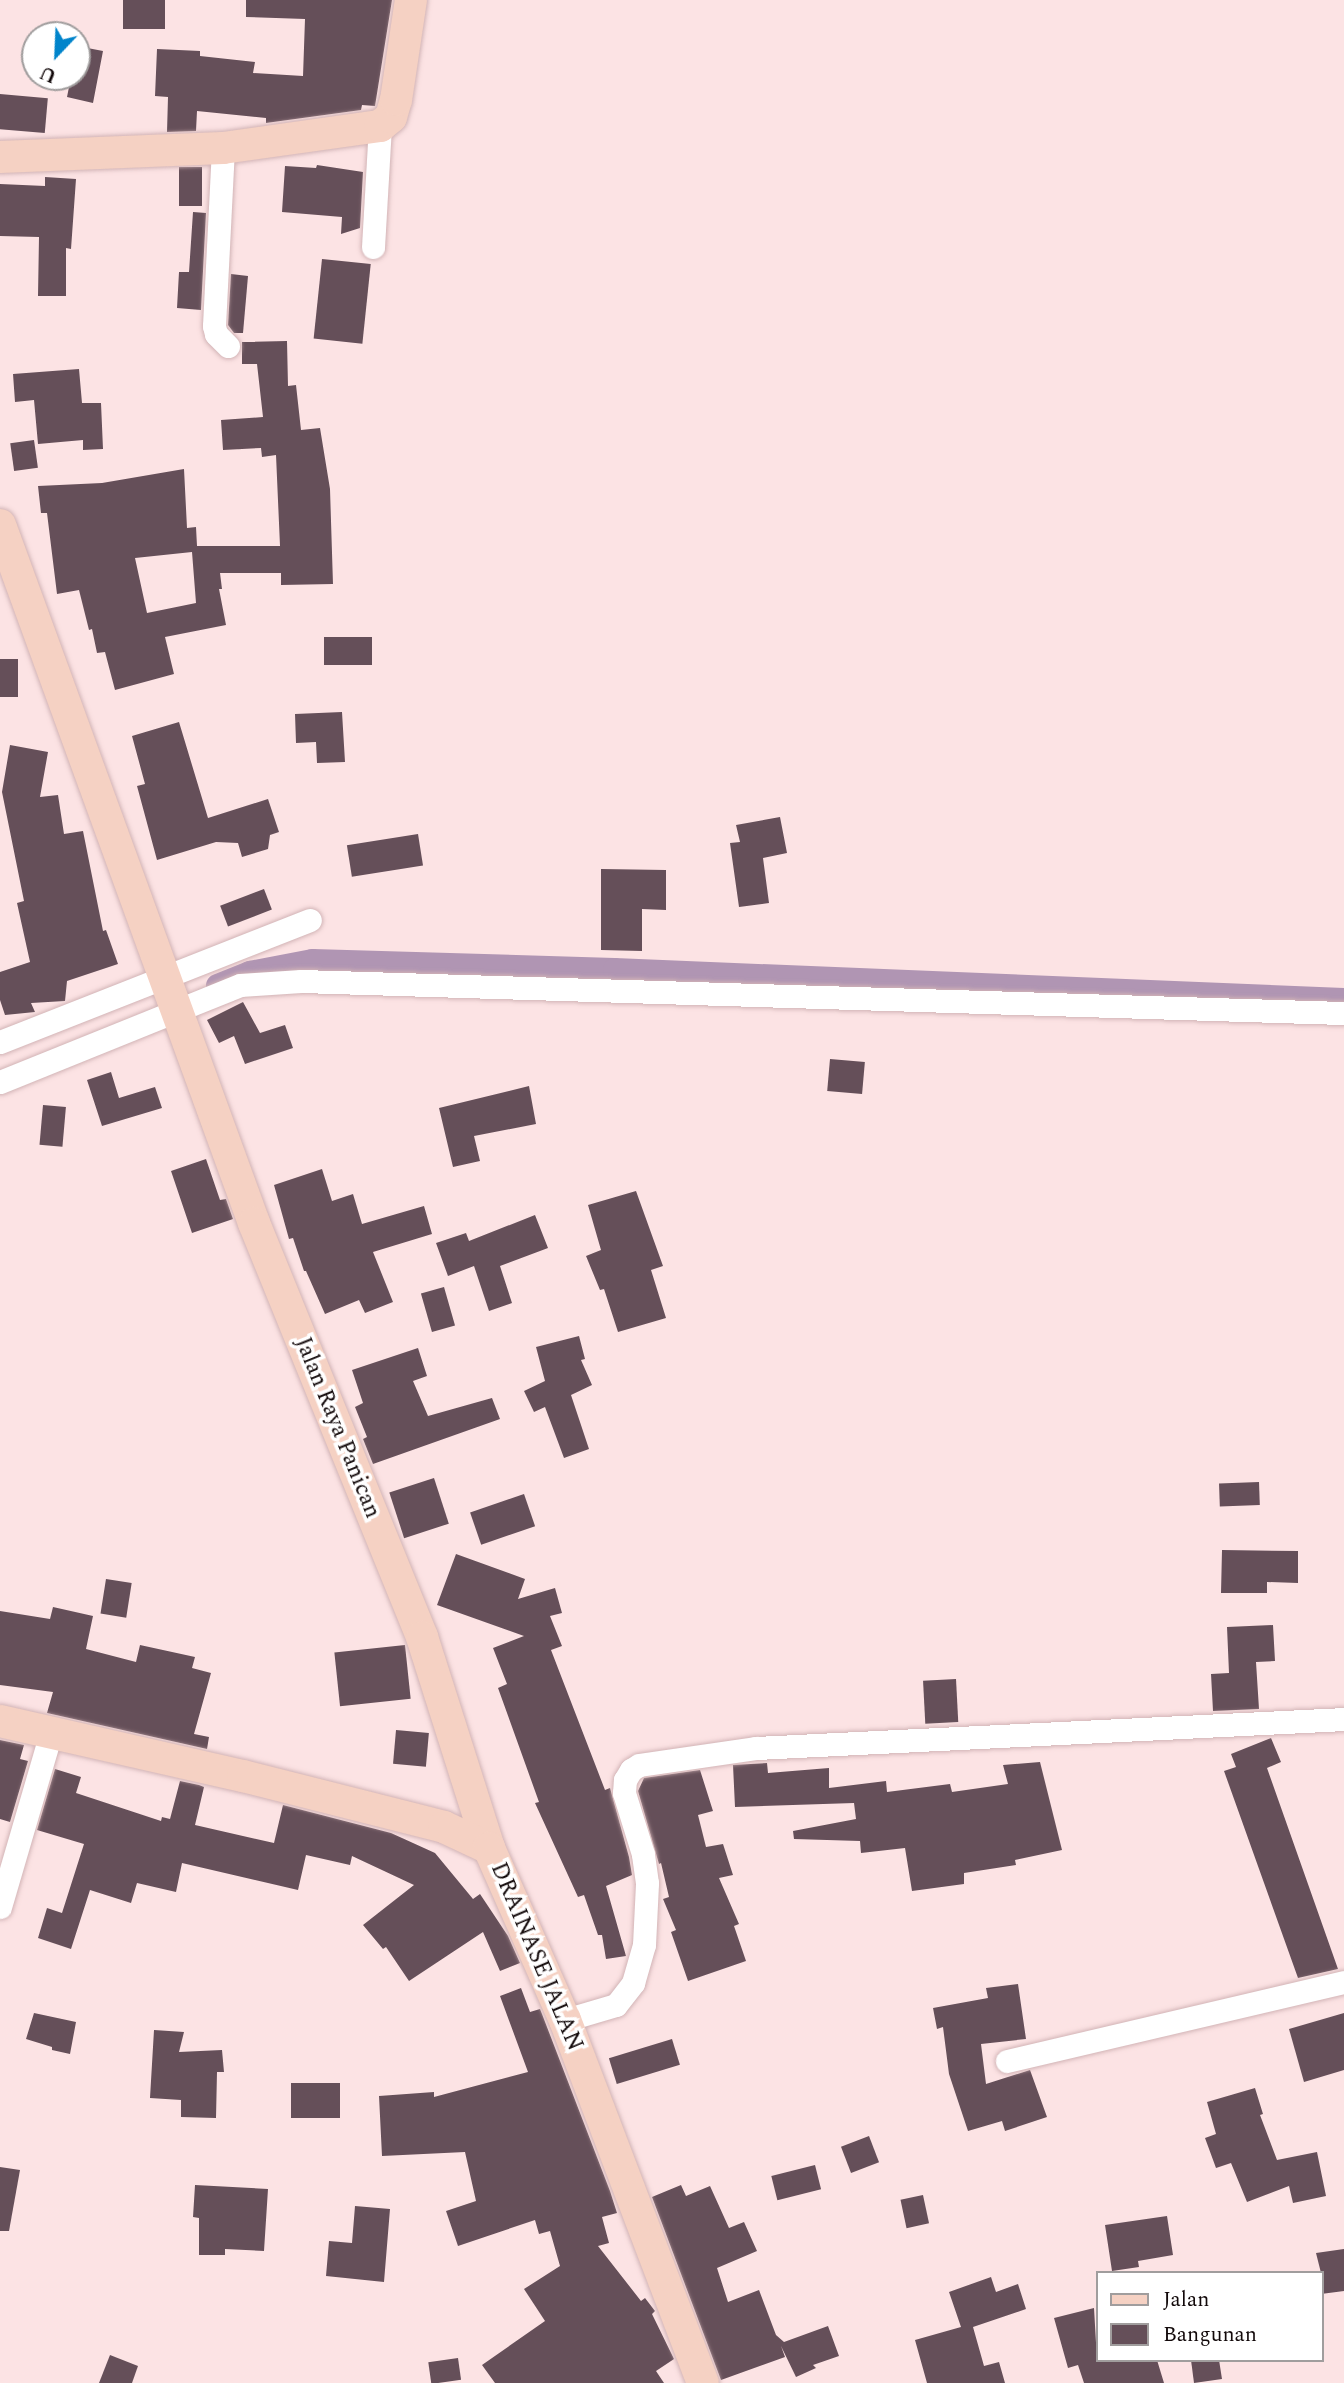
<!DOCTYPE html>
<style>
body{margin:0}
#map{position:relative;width:1344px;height:2383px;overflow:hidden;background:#fce3e4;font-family:Spectral,serif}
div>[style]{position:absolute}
.canal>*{height:23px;margin:-11.5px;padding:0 11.5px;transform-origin:11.5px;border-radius:11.5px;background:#b095b3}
.building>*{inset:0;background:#654f59;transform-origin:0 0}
.roads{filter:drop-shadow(0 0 2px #d2b4b6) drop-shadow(0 0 2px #d2b4b6)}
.street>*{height:23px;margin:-11.5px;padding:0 11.5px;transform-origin:11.5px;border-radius:11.5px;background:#fff}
.secondary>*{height:32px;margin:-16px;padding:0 16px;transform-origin:16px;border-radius:16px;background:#f5d1c3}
span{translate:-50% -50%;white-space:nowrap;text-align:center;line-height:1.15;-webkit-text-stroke:7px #fff;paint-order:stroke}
.street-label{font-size:23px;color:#12090a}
.legend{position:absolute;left:1096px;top:2271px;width:228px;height:91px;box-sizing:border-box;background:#fff;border:2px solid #a09d9d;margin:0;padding:9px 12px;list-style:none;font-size:21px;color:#12090a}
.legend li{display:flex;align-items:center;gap:14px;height:35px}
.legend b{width:35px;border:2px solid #a09d9d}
.north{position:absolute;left:21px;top:21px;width:70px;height:70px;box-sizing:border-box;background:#fff;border:2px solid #a09d9d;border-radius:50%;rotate:203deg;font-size:19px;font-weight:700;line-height:28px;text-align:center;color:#12090a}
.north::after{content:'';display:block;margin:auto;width:24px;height:32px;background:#0084cb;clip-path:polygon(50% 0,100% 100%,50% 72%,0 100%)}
</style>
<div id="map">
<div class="canal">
<div style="left:217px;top:985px;width:35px;rotate:-22deg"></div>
<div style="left:249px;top:972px;width:64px;rotate:-10.8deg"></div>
<div style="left:312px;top:960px;width:302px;rotate:1.7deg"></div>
<div style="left:614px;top:969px;width:731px;rotate:2.35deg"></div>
</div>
<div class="building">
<div style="left:123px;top:0;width:42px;height:29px"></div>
<div style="clip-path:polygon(246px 0,392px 0,375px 106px,362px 105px,361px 110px,266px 123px,266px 118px,197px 111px,196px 131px,167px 132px,168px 97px,155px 96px,157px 49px,200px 51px,200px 56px,255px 62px,253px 73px,303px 76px,305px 19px,246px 17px)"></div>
<div style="clip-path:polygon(77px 46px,103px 51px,93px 103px,67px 97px,71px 77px,77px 77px)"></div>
<div style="left:0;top:94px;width:48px;height:35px;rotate:5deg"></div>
<div style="clip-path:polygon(317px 165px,363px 172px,360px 228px,341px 234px,342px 217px,282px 212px,285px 166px,316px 168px)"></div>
<div style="left:202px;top:167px;width:39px;height:23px;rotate:90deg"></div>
<div style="clip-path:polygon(45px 177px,76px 179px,71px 249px,66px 248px,66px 296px,38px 296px,39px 237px,0 236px,0 184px,45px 186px)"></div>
<div style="clip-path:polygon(193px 212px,206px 213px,201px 310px,177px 308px,179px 272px,189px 272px)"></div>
<div style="left:322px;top:259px;width:49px;height:80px;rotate:6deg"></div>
<div style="clip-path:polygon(231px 274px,248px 276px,243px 333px,234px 333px,228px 325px)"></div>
<div style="clip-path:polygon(evenodd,287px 341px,288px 386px,296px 385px,301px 430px,320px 428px,330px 489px,333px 584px,281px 585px,281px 573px,220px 573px,222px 589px,219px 589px,226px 625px,165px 637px,174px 674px,115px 690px,105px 652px,97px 653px,92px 629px,89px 630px,79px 590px,57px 594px,47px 513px,41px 513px,38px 486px,102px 483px,184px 469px,187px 528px,196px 527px,197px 546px,280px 546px,276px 455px,262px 457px,261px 448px,223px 450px,221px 420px,263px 417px,257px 364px,242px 364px,242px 342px,287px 341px,192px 552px,196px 603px,147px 613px,135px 558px,192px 552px)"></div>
<div style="clip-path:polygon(79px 369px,82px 403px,101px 403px,103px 449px,83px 450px,83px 440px,38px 444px,34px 400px,15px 402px,13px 374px)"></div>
<div style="left:34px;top:440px;width:28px;height:24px;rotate:82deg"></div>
<div style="left:324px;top:637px;width:48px;height:28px"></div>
<div style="left:0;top:659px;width:18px;height:38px"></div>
<div style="clip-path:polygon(342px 712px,345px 762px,317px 763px,316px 742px,296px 743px,295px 714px)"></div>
<div style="clip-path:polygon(179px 722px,208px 818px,268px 799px,279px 832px,270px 835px,268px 849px,242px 857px,238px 843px,216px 842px,157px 860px,137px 786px,145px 784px,132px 736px)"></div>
<div style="clip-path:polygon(10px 745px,48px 752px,40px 797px,58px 795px,64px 834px,83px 831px,103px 931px,106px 930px,118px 964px,67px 981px,65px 1001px,31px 1003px,35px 1012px,5px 1015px,0 1000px,0 972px,30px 962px,17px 903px,24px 901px,2px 792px)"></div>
<div style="clip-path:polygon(780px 817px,787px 853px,763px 858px,769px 903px,739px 907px,730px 843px,740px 842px,736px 825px)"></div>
<div style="left:418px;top:834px;width:32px;height:72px;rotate:81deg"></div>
<div style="clip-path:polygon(601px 869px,666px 870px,666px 910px,642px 909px,642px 951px,601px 950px)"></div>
<div style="left:264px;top:889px;width:22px;height:47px;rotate:69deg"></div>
<div style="clip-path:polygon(243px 1002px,260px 1033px,285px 1025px,293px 1048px,245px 1064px,234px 1036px,219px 1043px,207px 1020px)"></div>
<div style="left:830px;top:1059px;width:35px;height:32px;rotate:5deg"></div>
<div style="clip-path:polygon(111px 1072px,119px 1098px,155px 1087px,162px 1108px,102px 1126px,87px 1080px)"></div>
<div style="clip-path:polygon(529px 1086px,536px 1124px,474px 1136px,480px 1161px,453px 1167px,439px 1108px)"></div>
<div style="left:43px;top:1105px;width:23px;height:40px;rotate:5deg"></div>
<div style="clip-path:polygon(206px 1159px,220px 1200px,226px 1199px,233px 1219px,192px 1233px,171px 1171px)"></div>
<div style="clip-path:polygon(322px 1169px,332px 1201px,353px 1194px,362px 1224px,424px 1206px,432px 1234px,373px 1252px,393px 1302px,365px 1313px,359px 1300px,325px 1314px,306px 1271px,304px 1271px,293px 1238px,289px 1239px,274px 1185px)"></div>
<div style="clip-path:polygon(636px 1191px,663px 1266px,651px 1270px,666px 1318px,618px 1332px,604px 1289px,600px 1290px,586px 1256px,601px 1250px,588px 1205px)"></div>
<div style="clip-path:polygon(535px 1215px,548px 1248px,500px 1266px,512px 1303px,489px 1311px,474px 1266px,448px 1276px,436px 1243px,466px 1233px,469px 1241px)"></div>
<div style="left:444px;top:1287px;width:40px;height:24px;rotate:74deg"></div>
<div style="clip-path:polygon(579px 1336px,585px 1359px,581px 1360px,592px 1385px,571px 1395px,589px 1449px,564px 1458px,545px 1407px,534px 1412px,524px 1391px,545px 1381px,536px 1347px)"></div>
<div style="clip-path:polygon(418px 1348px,427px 1376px,413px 1381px,428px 1416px,492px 1398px,500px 1419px,373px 1464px,363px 1439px,367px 1437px,355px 1407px,363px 1403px,352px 1370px)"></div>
<div style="left:434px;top:1478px;width:48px;height:47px;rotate:72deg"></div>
<div style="left:1259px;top:1482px;width:23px;height:40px;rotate:88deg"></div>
<div style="left:524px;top:1494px;width:34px;height:57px;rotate:71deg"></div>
<div style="clip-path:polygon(1222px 1550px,1298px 1551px,1298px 1583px,1267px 1582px,1267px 1593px,1221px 1593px)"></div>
<div style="clip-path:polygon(456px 1554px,525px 1579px,518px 1599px,555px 1588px,562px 1613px,550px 1616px,562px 1646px,551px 1650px,605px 1790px,610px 1788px,629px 1857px,632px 1875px,606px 1886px,626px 1956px,606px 1959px,602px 1935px,598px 1935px,584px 1895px,578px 1897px,535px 1803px,539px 1802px,498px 1688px,507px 1684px,493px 1648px,524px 1636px,437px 1605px)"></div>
<div style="left:106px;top:1579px;width:26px;height:35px;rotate:9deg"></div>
<div style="clip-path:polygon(53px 1607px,93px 1616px,86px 1649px,136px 1662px,140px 1645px,195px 1657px,192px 1668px,211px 1673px,194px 1734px,209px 1737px,207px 1749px,47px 1713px,53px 1692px,0 1685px,0 1611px,50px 1619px)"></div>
<div style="clip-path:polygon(1273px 1625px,1275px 1661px,1256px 1662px,1259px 1709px,1213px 1711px,1211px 1674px,1229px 1673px,1227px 1627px)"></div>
<div style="left:405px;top:1645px;width:54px;height:71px;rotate:84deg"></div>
<div style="left:956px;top:1679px;width:43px;height:33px;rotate:87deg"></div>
<div style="left:396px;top:1730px;width:33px;height:34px;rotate:5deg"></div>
<div style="clip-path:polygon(1271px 1738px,1281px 1762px,1267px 1768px,1338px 1969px,1298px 1978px,1224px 1771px,1236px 1767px,1231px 1754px)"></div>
<div style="clip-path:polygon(0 1740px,24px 1745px,20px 1759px,28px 1761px,10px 1822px,0 1819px)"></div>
<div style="clip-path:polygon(1040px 1762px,1062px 1850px,1015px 1860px,1016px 1865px,964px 1873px,964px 1884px,912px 1891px,905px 1848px,861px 1853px,860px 1841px,794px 1839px,793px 1831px,856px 1819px,854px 1803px,735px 1807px,733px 1765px,767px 1763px,768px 1773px,829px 1768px,829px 1788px,886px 1781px,887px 1792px,950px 1784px,952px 1792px,1008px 1784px,1003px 1765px)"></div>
<div style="clip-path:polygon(55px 1769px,81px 1777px,76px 1793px,161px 1821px,162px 1817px,170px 1819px,180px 1781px,199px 1785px,204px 1787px,195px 1825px,274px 1843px,283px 1805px,391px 1833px,435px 1853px,473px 1899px,480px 1894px,508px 1936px,520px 1963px,500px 1971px,483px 1932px,409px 1981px,386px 1947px,383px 1949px,363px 1925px,414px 1885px,352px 1856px,350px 1865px,306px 1855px,298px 1890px,182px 1863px,176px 1892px,137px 1883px,131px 1903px,90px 1890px,71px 1949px,38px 1938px,47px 1908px,62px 1913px,84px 1844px,37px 1830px)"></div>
<div style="clip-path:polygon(700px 1770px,713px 1811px,698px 1815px,706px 1847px,723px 1844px,733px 1875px,719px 1878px,739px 1924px,734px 1926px,746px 1961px,688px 1981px,671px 1932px,676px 1930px,663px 1899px,669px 1897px,661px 1863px,659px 1864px,638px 1791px,644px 1778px)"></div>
<div style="clip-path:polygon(1018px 1984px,1026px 2039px,981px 2044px,986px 2084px,1030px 2070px,1047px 2117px,1005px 2131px,1002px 2121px,968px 2131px,949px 2074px,943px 2027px,937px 2029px,933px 2008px,988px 1998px,986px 1988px)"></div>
<div style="clip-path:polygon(521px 1988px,530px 2012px,540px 2009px,542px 2014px,610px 2191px,617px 2213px,602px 2217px,609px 2243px,598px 2246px,641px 2301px,645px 2298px,655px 2311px,652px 2314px,674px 2359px,656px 2371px,664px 2383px,495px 2383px,482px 2365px,545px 2321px,524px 2289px,560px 2266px,550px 2231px,539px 2234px,535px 2220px,458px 2246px,446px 2211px,476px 2201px,465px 2152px,382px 2156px,379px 2096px,434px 2092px,434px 2097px,528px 2072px,500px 1996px)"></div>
<div style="clip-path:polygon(34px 2013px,76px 2022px,70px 2054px,52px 2050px,52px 2047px,26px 2039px)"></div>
<div style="clip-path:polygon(1344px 2013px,1344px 2070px,1304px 2082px,1289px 2029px)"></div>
<div style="clip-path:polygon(154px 2030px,184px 2032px,179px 2052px,222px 2050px,224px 2072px,217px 2072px,216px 2118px,181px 2117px,181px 2100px,150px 2098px)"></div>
<div style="left:672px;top:2039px;width:27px;height:66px;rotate:73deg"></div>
<div style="left:291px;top:2083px;width:49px;height:35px"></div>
<div style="clip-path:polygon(1255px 2088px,1263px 2114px,1260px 2115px,1277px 2160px,1317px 2152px,1326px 2196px,1293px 2203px,1289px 2186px,1247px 2202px,1231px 2163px,1216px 2168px,1205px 2138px,1216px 2134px,1207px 2102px)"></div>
<div style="left:869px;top:2136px;width:28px;height:30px;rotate:69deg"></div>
<div style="left:815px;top:2165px;width:25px;height:45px;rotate:76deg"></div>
<div style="clip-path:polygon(0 2167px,20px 2170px,9px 2231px,0 2231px)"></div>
<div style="clip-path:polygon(195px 2185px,268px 2189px,264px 2251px,225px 2249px,225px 2255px,199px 2255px,199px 2218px,193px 2217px)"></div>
<div style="clip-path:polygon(681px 2185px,686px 2196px,710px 2186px,729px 2228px,744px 2222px,757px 2251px,717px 2268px,728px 2302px,759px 2290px,776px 2335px,784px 2342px,828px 2326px,839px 2356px,813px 2365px,816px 2368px,796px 2377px,781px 2346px,785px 2357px,721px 2380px,652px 2197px)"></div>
<div style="left:923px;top:2195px;width:29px;height:23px;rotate:78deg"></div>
<div style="clip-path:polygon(355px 2206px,390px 2209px,384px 2282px,326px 2276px,329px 2241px,352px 2243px)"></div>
<div style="clip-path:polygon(1167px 2216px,1173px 2255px,1138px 2261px,1139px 2267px,1112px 2271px,1105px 2225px)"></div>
<div style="clip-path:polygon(1344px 2249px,1344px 2291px,1321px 2294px,1321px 2273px,1316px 2253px)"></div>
<div style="clip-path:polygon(991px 2277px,996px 2292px,1018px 2284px,1026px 2309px,973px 2327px,984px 2366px,999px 2362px,1005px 2383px,927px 2383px,915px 2340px,961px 2327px,949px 2292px)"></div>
<div style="clip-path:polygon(1094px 2308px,1097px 2360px,1157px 2360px,1164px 2383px,1084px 2383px,1078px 2365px,1068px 2368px,1054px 2318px)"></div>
<div style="clip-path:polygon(110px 2355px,138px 2366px,132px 2383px,99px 2383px)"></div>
<div style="left:458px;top:2358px;width:22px;height:30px;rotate:82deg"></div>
<div style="clip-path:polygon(1191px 2360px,1219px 2360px,1222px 2379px,1194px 2383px)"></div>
</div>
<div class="roads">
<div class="street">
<div style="left:223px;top:148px;width:178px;rotate:92.9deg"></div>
<div style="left:214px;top:326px;width:8px;rotate:76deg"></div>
<div style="left:216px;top:334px;width:17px;rotate:45deg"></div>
<div style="left:373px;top:247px;width:121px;rotate:-86.7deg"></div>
<div style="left:0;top:1042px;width:333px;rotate:-21.5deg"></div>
<div style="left:0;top:1082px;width:259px;rotate:-22deg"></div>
<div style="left:240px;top:985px;width:61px;rotate:-3.8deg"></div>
<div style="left:301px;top:981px;width:1043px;rotate:1.76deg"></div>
<div style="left:0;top:1907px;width:181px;rotate:-73.7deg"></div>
<div style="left:565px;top:2020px;width:53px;rotate:-16.4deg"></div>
<div style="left:616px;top:2005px;width:28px;rotate:-52deg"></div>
<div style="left:633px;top:1983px;width:40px;rotate:-74deg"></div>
<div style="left:644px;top:1945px;width:62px;rotate:-87.2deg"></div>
<div style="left:647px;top:1883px;width:29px;rotate:-98deg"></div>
<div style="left:643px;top:1854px;width:64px;rotate:-107.3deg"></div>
<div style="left:624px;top:1793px;width:13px;rotate:-86deg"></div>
<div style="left:625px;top:1780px;width:12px;rotate:-59deg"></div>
<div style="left:631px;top:1770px;width:9px;rotate:-32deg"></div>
<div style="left:639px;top:1765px;width:118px;rotate:-8.3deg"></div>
<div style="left:756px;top:1748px;width:589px;rotate:-2.82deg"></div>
<div style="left:1007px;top:2061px;width:346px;rotate:-13.2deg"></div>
</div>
<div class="secondary">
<div style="left:0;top:157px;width:223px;rotate:-2.3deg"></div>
<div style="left:223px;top:148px;width:159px;rotate:-8deg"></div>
<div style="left:380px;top:126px;width:14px;rotate:-39deg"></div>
<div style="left:391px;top:117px;width:18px;rotate:-74deg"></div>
<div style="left:396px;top:100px;width:101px;rotate:-81.5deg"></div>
<div style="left:0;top:525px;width:743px;rotate:70deg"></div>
<div style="left:254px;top:1223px;width:447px;rotate:67.9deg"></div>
<div style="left:422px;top:1637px;width:221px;rotate:72.4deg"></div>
<div style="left:0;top:1721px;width:249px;rotate:12.8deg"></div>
<div style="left:243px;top:1776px;width:207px;rotate:14.2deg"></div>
<div style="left:444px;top:1827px;width:50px;rotate:25deg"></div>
<div style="left:489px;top:1848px;width:188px;rotate:66.2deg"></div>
<div style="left:565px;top:2020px;width:388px;rotate:69.2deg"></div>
</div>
</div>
<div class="street-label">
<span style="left:337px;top:1428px;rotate:68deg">Jalan Raya Panican</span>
<span style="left:536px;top:1957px;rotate:67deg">DRAINASE JALAN</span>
</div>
<ul class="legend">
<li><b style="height:9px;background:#f5d1c3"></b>Jalan</li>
<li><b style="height:19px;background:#654f59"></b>Bangunan</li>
</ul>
<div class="north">U</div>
</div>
